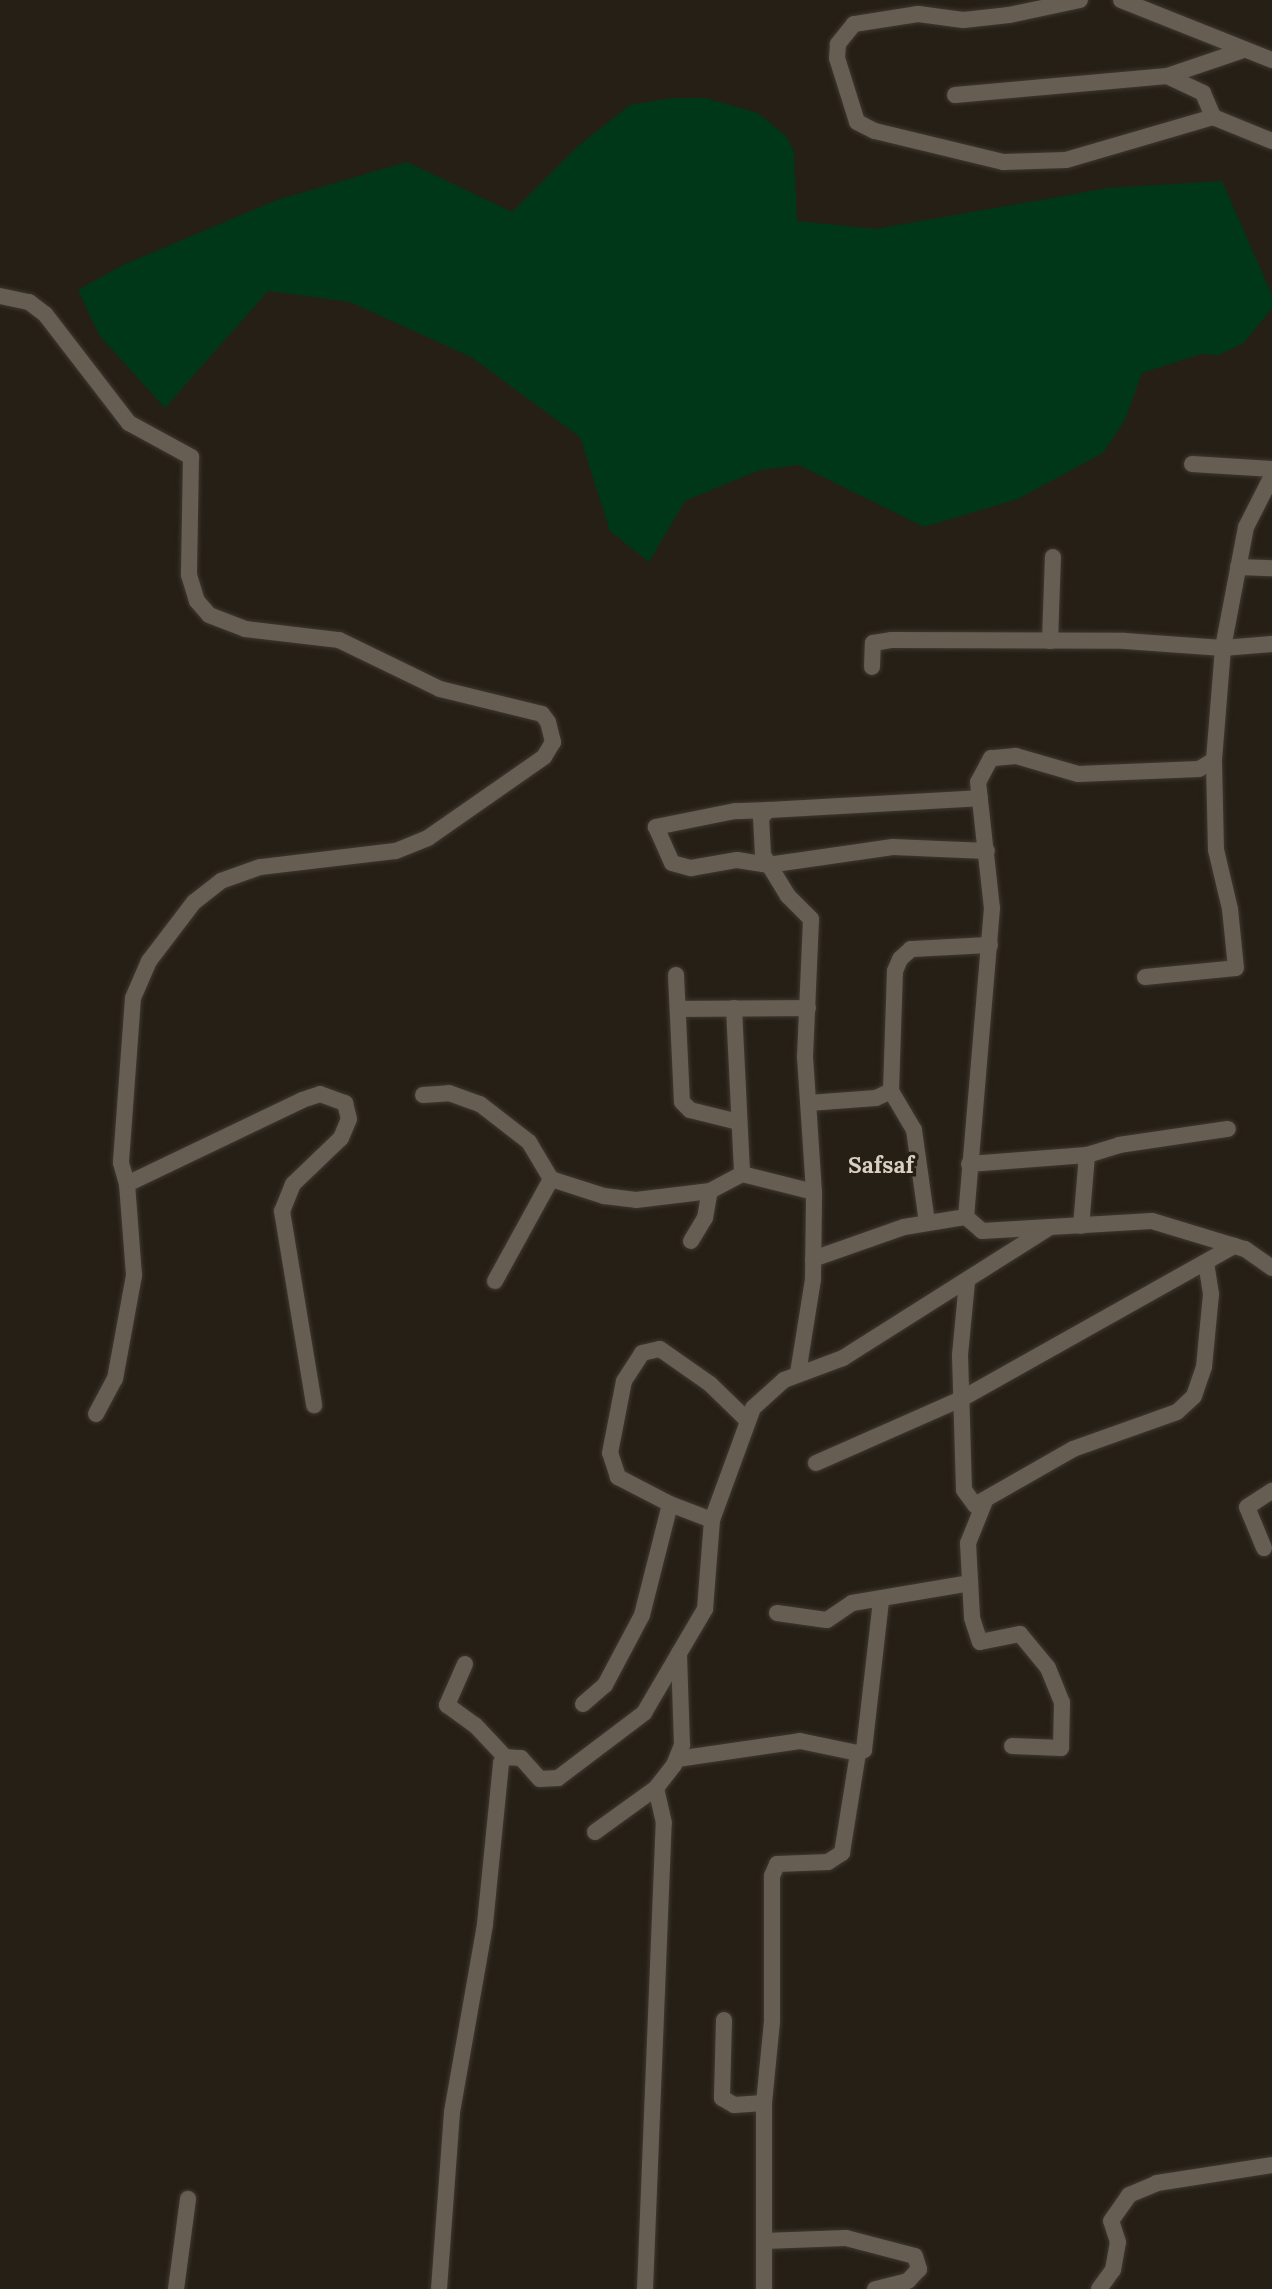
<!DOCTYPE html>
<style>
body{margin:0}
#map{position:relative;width:1272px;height:2289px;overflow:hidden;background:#261f15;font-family:Lora,serif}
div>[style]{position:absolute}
.green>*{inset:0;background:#003718}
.roads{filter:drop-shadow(0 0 2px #3d3832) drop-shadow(0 0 2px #3d3832)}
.minor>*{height:16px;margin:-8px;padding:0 8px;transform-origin:8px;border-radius:8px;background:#675e53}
span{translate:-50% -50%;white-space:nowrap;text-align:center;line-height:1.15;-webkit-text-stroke:7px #261f15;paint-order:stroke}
.neighbourhood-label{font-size:23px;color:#d9cfc2;font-weight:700}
</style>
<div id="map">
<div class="green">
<div style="clip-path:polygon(673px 98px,705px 98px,758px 113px,787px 137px,794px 152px,797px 221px,875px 229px,1109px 188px,1222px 181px,1272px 295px,1272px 308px,1244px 343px,1219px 355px,1201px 354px,1142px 373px,1125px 420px,1103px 453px,1018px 499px,924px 527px,799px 465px,760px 470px,685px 501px,649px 562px,610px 531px,580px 437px,471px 357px,350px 302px,268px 291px,165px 408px,99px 335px,78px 290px,123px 265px,277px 200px,407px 162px,512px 212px,576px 148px,630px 105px)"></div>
</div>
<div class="roads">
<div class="minor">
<div style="left:1080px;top:0;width:73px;rotate:168.1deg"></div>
<div style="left:1009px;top:15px;width:46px;rotate:173.8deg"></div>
<div style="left:963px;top:20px;width:45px;rotate:-172.4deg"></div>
<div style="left:918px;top:14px;width:65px;rotate:171.1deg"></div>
<div style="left:854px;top:24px;width:26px;rotate:129deg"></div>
<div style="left:838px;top:44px;width:14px;rotate:94deg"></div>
<div style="left:837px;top:58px;width:67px;rotate:72.6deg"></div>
<div style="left:857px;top:122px;width:20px;rotate:27deg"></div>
<div style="left:875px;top:131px;width:132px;rotate:13.6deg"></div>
<div style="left:1003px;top:162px;width:63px;rotate:-1.8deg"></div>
<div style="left:1066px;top:160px;width:153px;rotate:-16.3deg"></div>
<div style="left:1213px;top:117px;width:64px;rotate:22.1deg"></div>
<div style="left:1121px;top:0;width:162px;rotate:21.7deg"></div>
<div style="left:1167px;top:76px;width:40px;rotate:25deg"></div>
<div style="left:1203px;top:93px;width:26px;rotate:67deg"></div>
<div style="left:955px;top:95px;width:213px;rotate:-5.1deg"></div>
<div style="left:1167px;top:76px;width:78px;rotate:-18.7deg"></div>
<div style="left:0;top:296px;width:30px;rotate:12deg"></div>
<div style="left:29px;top:302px;width:20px;rotate:37deg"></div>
<div style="left:45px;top:314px;width:138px;rotate:52.4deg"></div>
<div style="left:129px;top:423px;width:71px;rotate:28.7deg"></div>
<div style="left:191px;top:457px;width:118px;rotate:91deg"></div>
<div style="left:189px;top:575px;width:27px;rotate:73deg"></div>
<div style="left:197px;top:601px;width:18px;rotate:49deg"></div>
<div style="left:209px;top:615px;width:39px;rotate:21deg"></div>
<div style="left:245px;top:629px;width:95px;rotate:6.7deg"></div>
<div style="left:339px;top:640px;width:112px;rotate:25.9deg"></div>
<div style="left:440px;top:689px;width:105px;rotate:13.8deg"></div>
<div style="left:542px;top:714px;width:10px;rotate:53deg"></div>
<div style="left:548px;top:722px;width:21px;rotate:76deg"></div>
<div style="left:553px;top:742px;width:17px;rotate:121deg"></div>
<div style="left:544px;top:757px;width:141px;rotate:145.1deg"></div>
<div style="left:428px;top:838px;width:35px;rotate:158deg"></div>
<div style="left:395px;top:851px;width:136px;rotate:173.2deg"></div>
<div style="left:260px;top:867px;width:41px;rotate:160.3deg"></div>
<div style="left:221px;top:881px;width:34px;rotate:142deg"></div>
<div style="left:194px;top:902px;width:74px;rotate:127.3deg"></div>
<div style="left:149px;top:961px;width:40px;rotate:113.4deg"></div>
<div style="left:133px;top:998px;width:165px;rotate:94.2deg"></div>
<div style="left:121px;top:1163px;width:22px;rotate:74deg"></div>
<div style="left:127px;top:1184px;width:194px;rotate:-25.6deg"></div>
<div style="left:302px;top:1100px;width:19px;rotate:-18deg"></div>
<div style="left:320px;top:1094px;width:27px;rotate:20deg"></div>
<div style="left:345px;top:1103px;width:16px;rotate:76deg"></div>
<div style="left:349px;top:1119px;width:21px;rotate:113deg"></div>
<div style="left:341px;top:1138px;width:66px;rotate:136.2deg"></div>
<div style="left:293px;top:1184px;width:29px;rotate:112deg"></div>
<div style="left:282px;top:1211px;width:197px;rotate:80.6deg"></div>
<div style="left:1192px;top:464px;width:80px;rotate:3.6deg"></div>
<div style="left:1272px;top:476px;width:57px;rotate:117deg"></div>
<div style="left:1246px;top:527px;width:123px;rotate:100.8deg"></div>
<div style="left:1223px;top:648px;width:112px;rotate:94.6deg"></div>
<div style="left:1214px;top:760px;width:17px;rotate:149deg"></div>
<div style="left:1199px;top:769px;width:121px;rotate:177.6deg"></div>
<div style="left:1078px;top:774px;width:65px;rotate:-163.8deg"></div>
<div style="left:1016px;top:756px;width:25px;rotate:175deg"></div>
<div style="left:991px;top:758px;width:27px;rotate:118deg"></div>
<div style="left:978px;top:782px;width:127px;rotate:83.7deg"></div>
<div style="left:992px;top:908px;width:310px;rotate:94.8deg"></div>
<div style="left:966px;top:1217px;width:21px;rotate:41deg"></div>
<div style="left:982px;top:1231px;width:170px;rotate:-3.4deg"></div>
<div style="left:1152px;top:1221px;width:97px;rotate:16.8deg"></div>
<div style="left:1245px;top:1249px;width:33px;rotate:35deg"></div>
<div style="left:1238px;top:567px;width:34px;rotate:2deg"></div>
<div style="left:1050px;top:641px;width:84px;rotate:-88deg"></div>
<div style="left:872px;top:667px;width:24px;rotate:-88deg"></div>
<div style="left:873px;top:643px;width:18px;rotate:-9deg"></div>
<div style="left:891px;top:640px;width:234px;rotate:0.2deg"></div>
<div style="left:1125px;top:641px;width:98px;rotate:4.1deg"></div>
<div style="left:1223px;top:648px;width:49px;rotate:-4.7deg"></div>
<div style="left:768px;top:810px;width:33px;rotate:178deg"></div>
<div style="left:735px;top:811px;width:81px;rotate:168.6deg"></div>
<div style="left:656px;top:827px;width:39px;rotate:66deg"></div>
<div style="left:672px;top:863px;width:20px;rotate:15deg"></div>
<div style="left:691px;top:868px;width:47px;rotate:-9.9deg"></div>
<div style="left:737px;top:860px;width:31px;rotate:9deg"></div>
<div style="left:768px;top:865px;width:126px;rotate:-8.2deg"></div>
<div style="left:893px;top:847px;width:94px;rotate:2.4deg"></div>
<div style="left:676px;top:975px;width:127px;rotate:87.3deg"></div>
<div style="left:682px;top:1102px;width:11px;rotate:45deg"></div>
<div style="left:690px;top:1110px;width:50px;rotate:13.8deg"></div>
<div style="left:1145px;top:977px;width:91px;rotate:-5.6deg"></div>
<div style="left:1236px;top:968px;width:59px;rotate:-95.8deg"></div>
<div style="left:1230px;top:909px;width:61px;rotate:-103.3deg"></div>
<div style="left:1216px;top:850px;width:90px;rotate:-91.3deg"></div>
<div style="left:734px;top:1008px;width:166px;rotate:87.2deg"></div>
<div style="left:678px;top:1009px;width:130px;rotate:-0.4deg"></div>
<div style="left:891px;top:1091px;width:45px;rotate:59.5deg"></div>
<div style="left:914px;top:1130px;width:93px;rotate:82deg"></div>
<div style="left:423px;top:1095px;width:26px;rotate:-4deg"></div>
<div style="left:449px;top:1093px;width:33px;rotate:20deg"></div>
<div style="left:480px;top:1104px;width:62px;rotate:37.8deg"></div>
<div style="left:529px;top:1142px;width:43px;rotate:59.3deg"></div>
<div style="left:551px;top:1179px;width:56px;rotate:17.8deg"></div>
<div style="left:604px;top:1196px;width:32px;rotate:7deg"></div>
<div style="left:636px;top:1200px;width:75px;rotate:-6.9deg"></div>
<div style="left:710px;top:1191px;width:36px;rotate:-28deg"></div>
<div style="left:742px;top:1174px;width:74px;rotate:14deg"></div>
<div style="left:809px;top:1103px;width:67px;rotate:-4.3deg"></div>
<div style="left:876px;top:1098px;width:17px;rotate:-25deg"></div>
<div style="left:891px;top:1091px;width:120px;rotate:-88.1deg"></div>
<div style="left:895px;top:971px;width:13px;rotate:-67deg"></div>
<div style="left:900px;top:959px;width:15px;rotate:-42deg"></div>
<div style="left:911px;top:949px;width:79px;rotate:-2.9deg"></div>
<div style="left:1087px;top:1155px;width:34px;rotate:-17deg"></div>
<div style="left:1119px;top:1145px;width:110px;rotate:-8.4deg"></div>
<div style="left:969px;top:1164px;width:118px;rotate:-4.4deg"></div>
<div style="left:1087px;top:1155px;width:71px;rotate:94.8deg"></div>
<div style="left:691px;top:1241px;width:27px;rotate:-59deg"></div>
<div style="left:705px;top:1218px;width:27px;rotate:-80deg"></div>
<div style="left:813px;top:1259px;width:96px;rotate:-19.4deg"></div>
<div style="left:904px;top:1227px;width:63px;rotate:-9.2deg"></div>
<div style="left:495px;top:1281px;width:116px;rotate:-61.2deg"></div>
<div style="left:967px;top:1282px;width:73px;rotate:95.5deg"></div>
<div style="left:960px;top:1355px;width:135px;rotate:88.3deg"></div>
<div style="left:964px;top:1490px;width:19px;rotate:54deg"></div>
<div style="left:975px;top:1505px;width:113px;rotate:-29.7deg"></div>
<div style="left:1073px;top:1449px;width:110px;rotate:-19.6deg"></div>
<div style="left:1177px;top:1412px;width:23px;rotate:-43deg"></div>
<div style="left:1194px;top:1396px;width:31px;rotate:-71deg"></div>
<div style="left:1204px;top:1367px;width:73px;rotate:-84.5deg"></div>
<div style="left:1211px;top:1294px;width:30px;rotate:-99deg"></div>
<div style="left:798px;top:1373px;width:95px;rotate:-80.9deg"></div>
<div style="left:813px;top:1279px;width:87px;rotate:-89.3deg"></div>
<div style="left:814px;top:1192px;width:135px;rotate:-93.8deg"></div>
<div style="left:805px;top:1057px;width:138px;rotate:-87.5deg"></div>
<div style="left:811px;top:919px;width:33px;rotate:-135deg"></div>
<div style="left:788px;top:896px;width:48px;rotate:-121.4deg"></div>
<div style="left:763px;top:855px;width:37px;rotate:-93deg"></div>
<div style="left:761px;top:818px;width:11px;rotate:-49deg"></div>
<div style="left:768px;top:810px;width:212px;rotate:-3.2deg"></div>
<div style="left:96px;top:1414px;width:40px;rotate:-62deg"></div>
<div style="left:115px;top:1379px;width:106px;rotate:-79.6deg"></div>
<div style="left:134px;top:1275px;width:91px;rotate:-94.4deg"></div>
<div style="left:816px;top:1463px;width:158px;rotate:-23.8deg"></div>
<div style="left:961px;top:1399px;width:313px;rotate:-29.3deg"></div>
<div style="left:985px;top:1501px;width:45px;rotate:112deg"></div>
<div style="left:968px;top:1543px;width:75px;rotate:86.9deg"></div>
<div style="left:972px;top:1618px;width:25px;rotate:72deg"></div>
<div style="left:980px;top:1642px;width:41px;rotate:-11.3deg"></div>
<div style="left:1020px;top:1634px;width:44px;rotate:50.5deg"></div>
<div style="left:1048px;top:1668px;width:37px;rotate:68deg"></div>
<div style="left:1062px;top:1702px;width:46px;rotate:91.2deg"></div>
<div style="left:1061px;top:1748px;width:49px;rotate:-177.7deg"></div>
<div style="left:670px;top:1504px;width:45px;rotate:20.9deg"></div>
<div style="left:1264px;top:1548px;width:44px;rotate:-112.5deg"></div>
<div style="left:1247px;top:1507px;width:30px;rotate:-33deg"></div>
<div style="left:777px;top:1613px;width:50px;rotate:8deg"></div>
<div style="left:827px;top:1620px;width:30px;rotate:-34deg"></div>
<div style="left:852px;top:1603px;width:120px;rotate:-9.6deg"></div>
<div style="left:465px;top:1664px;width:45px;rotate:113.7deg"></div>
<div style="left:447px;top:1705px;width:34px;rotate:36deg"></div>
<div style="left:475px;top:1725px;width:44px;rotate:46.8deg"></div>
<div style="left:583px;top:1704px;width:29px;rotate:-41deg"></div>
<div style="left:605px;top:1685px;width:79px;rotate:-62.1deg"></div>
<div style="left:642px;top:1615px;width:114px;rotate:-75.8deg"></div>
<div style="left:670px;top:1504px;width:59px;rotate:-152.6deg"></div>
<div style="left:618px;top:1477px;width:25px;rotate:-108deg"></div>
<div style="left:610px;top:1453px;width:73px;rotate:-79deg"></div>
<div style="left:624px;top:1381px;width:33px;rotate:-57deg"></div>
<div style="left:642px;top:1353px;width:18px;rotate:-13deg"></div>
<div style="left:660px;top:1349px;width:61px;rotate:35deg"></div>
<div style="left:710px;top:1384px;width:52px;rotate:44.2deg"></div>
<div style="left:677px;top:1759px;width:124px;rotate:-8.3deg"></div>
<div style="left:800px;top:1741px;width:59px;rotate:11.7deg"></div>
<div style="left:595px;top:1832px;width:75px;rotate:-35.8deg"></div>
<div style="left:656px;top:1788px;width:29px;rotate:-52deg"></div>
<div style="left:674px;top:1765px;width:22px;rotate:-68deg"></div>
<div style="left:682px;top:1745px;width:92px;rotate:-91.9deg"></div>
<div style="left:724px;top:2020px;width:78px;rotate:91.5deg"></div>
<div style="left:722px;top:2098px;width:14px;rotate:30deg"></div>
<div style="left:734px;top:2105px;width:30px;rotate:-4deg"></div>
<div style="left:764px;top:2241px;width:82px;rotate:-2.1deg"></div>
<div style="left:846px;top:2238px;width:71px;rotate:14.6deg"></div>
<div style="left:915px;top:2256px;width:14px;rotate:73deg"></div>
<div style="left:919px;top:2269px;width:16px;rotate:133deg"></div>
<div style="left:908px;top:2281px;width:34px;rotate:166deg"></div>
<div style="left:176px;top:2289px;width:91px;rotate:-82.4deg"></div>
<div style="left:439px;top:2289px;width:177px;rotate:-85.8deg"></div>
<div style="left:452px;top:2112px;width:191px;rotate:-80deg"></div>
<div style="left:485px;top:1924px;width:162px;rotate:-84.3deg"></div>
<div style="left:501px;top:1763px;width:7px;rotate:-56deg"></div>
<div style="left:505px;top:1757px;width:16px;rotate:4deg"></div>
<div style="left:521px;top:1758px;width:28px;rotate:48deg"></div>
<div style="left:540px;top:1779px;width:18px;rotate:-3deg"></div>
<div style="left:558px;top:1778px;width:108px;rotate:-37.1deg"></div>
<div style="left:644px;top:1713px;width:121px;rotate:-59.6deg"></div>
<div style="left:705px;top:1609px;width:89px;rotate:-85.5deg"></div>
<div style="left:712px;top:1520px;width:119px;rotate:-69.9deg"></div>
<div style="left:753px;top:1408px;width:42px;rotate:-42.1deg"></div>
<div style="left:784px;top:1380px;width:63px;rotate:-20.4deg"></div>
<div style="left:843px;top:1358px;width:244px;rotate:-32.3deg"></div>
<div style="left:645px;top:2289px;width:466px;rotate:-87.7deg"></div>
<div style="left:664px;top:1823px;width:36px;rotate:-103deg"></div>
<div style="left:764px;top:2289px;width:186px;rotate:-90deg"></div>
<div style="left:764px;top:2103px;width:81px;rotate:-84.4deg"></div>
<div style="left:772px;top:2022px;width:146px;rotate:-90deg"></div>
<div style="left:772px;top:1876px;width:13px;rotate:-67deg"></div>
<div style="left:777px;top:1864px;width:51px;rotate:-2.2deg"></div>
<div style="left:828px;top:1862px;width:17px;rotate:-33deg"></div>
<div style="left:842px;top:1853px;width:101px;rotate:-80.9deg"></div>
<div style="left:858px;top:1753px;width:7px;rotate:-27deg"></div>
<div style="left:864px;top:1750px;width:150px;rotate:-83.5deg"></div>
<div style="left:1099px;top:2289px;width:24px;rotate:-54deg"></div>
<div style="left:1113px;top:2270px;width:28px;rotate:-80deg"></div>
<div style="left:1118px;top:2242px;width:22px;rotate:-108deg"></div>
<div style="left:1111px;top:2221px;width:32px;rotate:-55deg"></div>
<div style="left:1129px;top:2195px;width:30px;rotate:-23deg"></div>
<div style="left:1157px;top:2183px;width:116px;rotate:-8.9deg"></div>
</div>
</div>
<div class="neighbourhood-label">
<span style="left:881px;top:1165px">Safsaf</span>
</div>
</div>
